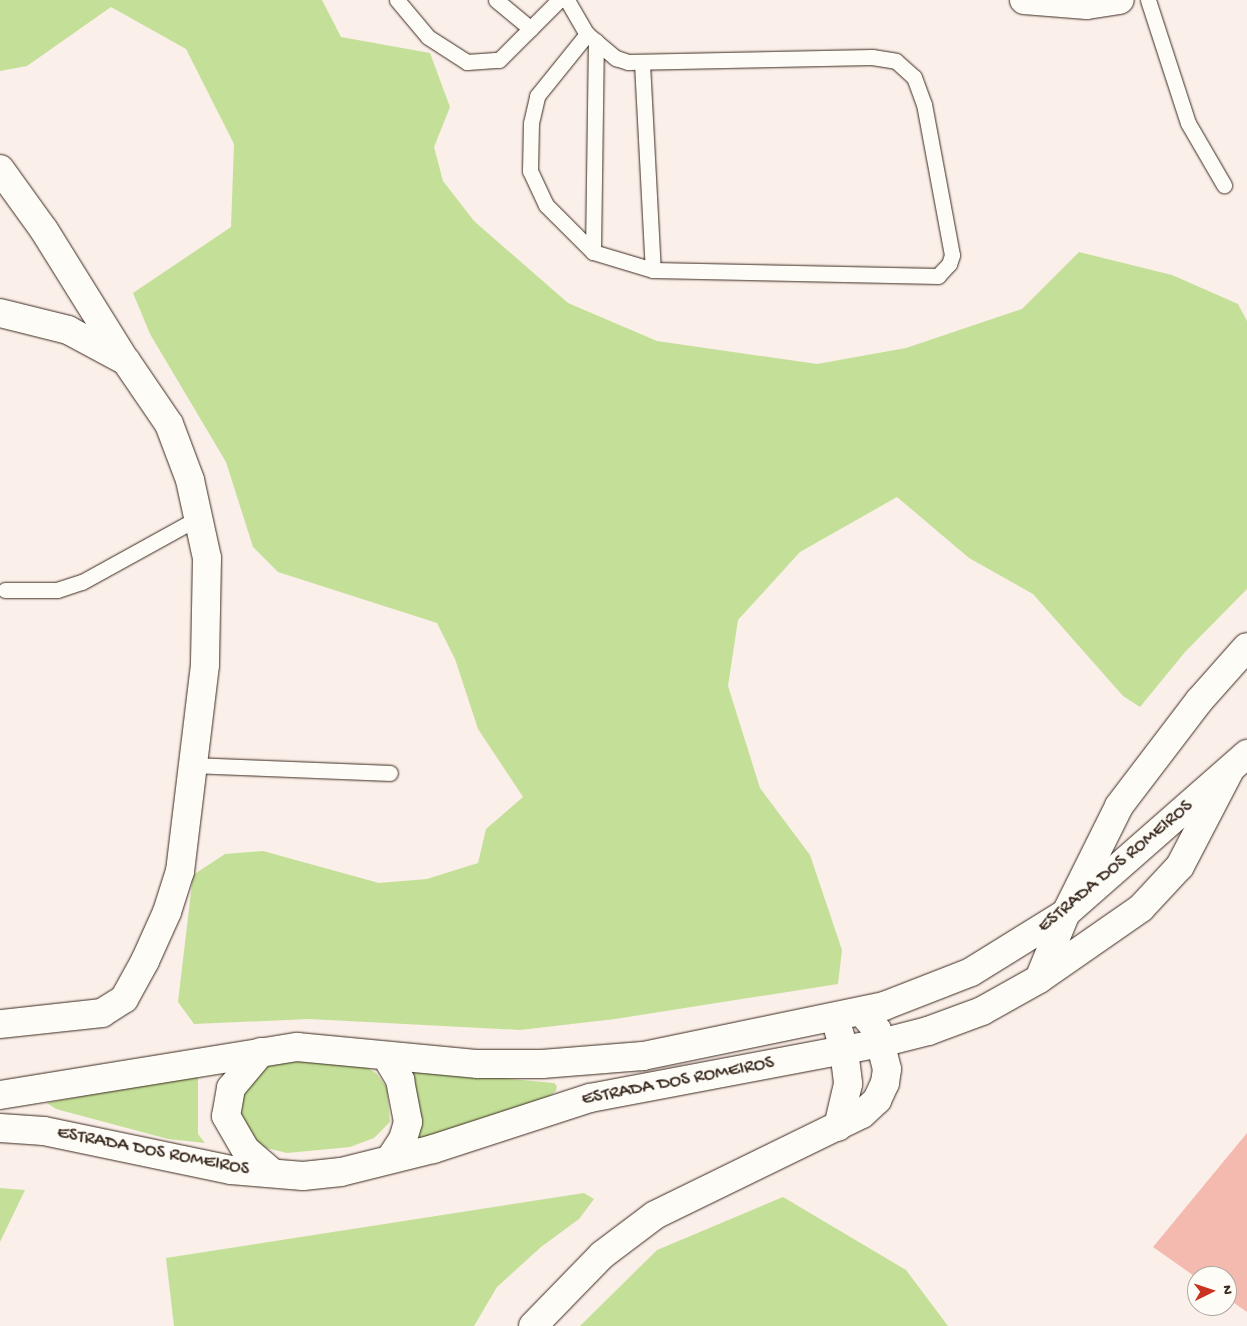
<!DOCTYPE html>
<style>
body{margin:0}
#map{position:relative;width:1247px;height:1326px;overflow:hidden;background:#fbefe9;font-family:"Gochi Hand",sans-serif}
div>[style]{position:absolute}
.green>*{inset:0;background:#c4e098}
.building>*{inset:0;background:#f5baaf}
.roads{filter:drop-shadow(0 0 1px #3b2a1e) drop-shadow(0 0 1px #3b2a1e)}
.lane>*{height:15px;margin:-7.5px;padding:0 7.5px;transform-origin:7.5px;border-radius:7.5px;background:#fdfcf7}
.street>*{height:28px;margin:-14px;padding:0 14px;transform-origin:14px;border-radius:14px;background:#fdfcf7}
.primary>*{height:28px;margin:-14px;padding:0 14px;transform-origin:14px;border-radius:14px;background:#fdfcf7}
span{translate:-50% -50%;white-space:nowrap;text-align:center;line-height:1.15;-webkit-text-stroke:4px #fdfcf7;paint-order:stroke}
.street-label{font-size:19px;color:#3b2a1e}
.north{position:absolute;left:1187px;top:1266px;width:50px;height:50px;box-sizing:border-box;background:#fdfcf7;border:1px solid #afa8a0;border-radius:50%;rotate:86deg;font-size:14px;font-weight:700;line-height:20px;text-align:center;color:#3b2a1e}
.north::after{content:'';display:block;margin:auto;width:18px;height:22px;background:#c8321e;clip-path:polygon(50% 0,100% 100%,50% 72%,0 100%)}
</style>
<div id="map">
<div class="green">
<div style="clip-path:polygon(0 0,322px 0,341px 37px,430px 53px,450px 107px,434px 147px,443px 181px,474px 221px,568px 303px,657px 341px,817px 364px,906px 348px,1022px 309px,1079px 252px,1172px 275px,1238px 304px,1247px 321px,1247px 589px,1185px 652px,1140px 707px,1123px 696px,1033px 594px,969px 558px,897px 497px,800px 552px,738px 620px,728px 686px,760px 788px,810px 855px,842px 950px,838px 984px,615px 1019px,520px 1030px,309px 1019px,194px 1024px,178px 1002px,193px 875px,225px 854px,263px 851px,379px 883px,427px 879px,478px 863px,486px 829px,523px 797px,478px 729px,455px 659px,437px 623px,278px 572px,253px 547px,226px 462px,150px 334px,133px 293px,231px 227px,234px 144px,186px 49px,111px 7px,27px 66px,0 71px)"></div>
<div style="clip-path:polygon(318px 1059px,363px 1065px,376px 1073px,387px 1088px,390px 1122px,374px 1138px,350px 1147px,287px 1153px,258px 1146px,242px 1132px,234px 1098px,251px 1078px,270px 1064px)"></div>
<div style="clip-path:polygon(406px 1069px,554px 1083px,557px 1086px,556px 1091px,548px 1097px,419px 1140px,413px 1136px)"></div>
<div style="clip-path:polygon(198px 1073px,198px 1134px,205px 1143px,168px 1139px,56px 1109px,47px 1103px)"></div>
<div style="clip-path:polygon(0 1188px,25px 1190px,0 1242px)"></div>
<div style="clip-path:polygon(584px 1193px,594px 1199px,579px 1219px,541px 1247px,497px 1287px,474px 1326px,174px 1326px,166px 1258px)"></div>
<div style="clip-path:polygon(783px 1197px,906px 1270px,948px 1326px,580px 1326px,657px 1250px)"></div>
</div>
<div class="building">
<div style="clip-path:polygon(1247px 1133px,1247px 1312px,1227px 1298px,1227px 1276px,1197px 1278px,1153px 1247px)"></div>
</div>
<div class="roads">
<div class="lane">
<div style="left:397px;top:0;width:48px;rotate:50deg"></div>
<div style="left:428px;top:37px;width:46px;rotate:32.7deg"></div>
<div style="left:467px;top:62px;width:32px;rotate:-4deg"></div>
<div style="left:499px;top:60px;width:85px;rotate:-45deg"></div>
<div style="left:496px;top:0;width:45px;rotate:39.6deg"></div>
<div style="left:567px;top:0;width:39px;rotate:60deg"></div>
<div style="left:587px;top:34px;width:38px;rotate:40deg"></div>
<div style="left:616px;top:58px;width:13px;rotate:18deg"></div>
<div style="left:628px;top:62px;width:244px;rotate:-1.2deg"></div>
<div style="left:872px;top:57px;width:24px;rotate:9deg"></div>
<div style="left:896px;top:61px;width:24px;rotate:42deg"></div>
<div style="left:914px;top:77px;width:29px;rotate:70deg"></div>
<div style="left:924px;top:104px;width:154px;rotate:79.5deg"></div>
<div style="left:952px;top:255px;width:9px;rotate:108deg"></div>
<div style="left:949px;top:264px;width:16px;rotate:133deg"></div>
<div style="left:938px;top:276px;width:285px;rotate:-178.8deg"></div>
<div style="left:653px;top:270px;width:63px;rotate:-163.3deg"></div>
<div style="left:593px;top:252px;width:66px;rotate:-135deg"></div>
<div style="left:546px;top:205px;width:38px;rotate:-115deg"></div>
<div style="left:530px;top:171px;width:48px;rotate:-88.8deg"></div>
<div style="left:531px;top:123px;width:28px;rotate:-77deg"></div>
<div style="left:537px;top:96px;width:80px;rotate:-51.1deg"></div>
<div style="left:1148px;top:0;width:129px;rotate:72deg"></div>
<div style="left:1188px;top:123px;width:72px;rotate:59.9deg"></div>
<div style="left:642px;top:63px;width:207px;rotate:87deg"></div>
<div style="left:593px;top:252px;width:211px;rotate:-89.2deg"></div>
<div style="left:5px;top:590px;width:52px"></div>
<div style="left:57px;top:590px;width:26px;rotate:-18deg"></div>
<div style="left:82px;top:582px;width:132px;rotate:-28.9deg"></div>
<div style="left:192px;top:765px;width:198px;rotate:2.3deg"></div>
</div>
<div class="street">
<div style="left:1024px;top:0;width:63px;rotate:4.5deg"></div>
<div style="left:1087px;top:5px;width:33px;rotate:-9deg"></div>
<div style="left:0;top:169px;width:75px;rotate:54.2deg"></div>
<div style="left:44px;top:230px;width:153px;rotate:58.1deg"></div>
<div style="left:0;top:313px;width:70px;rotate:14deg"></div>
<div style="left:68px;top:330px;width:66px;rotate:28.1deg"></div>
<div style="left:126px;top:361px;width:76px;rotate:55.7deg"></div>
<div style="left:169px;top:424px;width:60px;rotate:69.4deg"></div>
<div style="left:190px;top:480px;width:80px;rotate:77.7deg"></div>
<div style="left:207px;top:558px;width:107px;rotate:91.1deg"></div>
<div style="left:205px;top:665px;width:208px;rotate:96.9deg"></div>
<div style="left:180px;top:871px;width:43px;rotate:107.6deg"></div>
<div style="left:167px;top:912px;width:54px;rotate:114.2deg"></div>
<div style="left:145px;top:961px;width:43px;rotate:118.9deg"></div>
<div style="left:124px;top:999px;width:26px;rotate:148deg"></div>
<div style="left:102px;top:1013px;width:103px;rotate:173.8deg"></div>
<div style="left:1039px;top:979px;width:71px;rotate:-67.8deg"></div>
<div style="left:1066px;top:913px;width:119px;rotate:-63.6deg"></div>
<div style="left:1119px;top:806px;width:132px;rotate:-52.7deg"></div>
<div style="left:1199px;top:701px;width:72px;rotate:-48.4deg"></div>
<div style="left:835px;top:1018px;width:33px;rotate:74deg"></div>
<div style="left:844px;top:1050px;width:34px;rotate:83deg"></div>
<div style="left:848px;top:1084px;width:44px;rotate:103.1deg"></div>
<div style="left:533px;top:1326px;width:99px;rotate:-45.8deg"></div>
<div style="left:602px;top:1255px;width:66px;rotate:-37deg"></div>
<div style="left:655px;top:1215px;width:230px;rotate:-26deg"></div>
<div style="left:862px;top:1114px;width:21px;rotate:-43deg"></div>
<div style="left:877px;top:1100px;width:19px;rotate:-65deg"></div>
<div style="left:885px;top:1083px;width:14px;rotate:-82deg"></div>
<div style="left:887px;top:1069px;width:40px;rotate:-104.4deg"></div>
<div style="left:877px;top:1030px;width:23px;rotate:-130deg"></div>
</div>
<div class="primary">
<div style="left:261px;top:1052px;width:47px;rotate:129.8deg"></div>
<div style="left:231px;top:1088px;width:28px;rotate:100deg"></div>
<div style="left:226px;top:1116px;width:39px;rotate:60deg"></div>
<div style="left:246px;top:1150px;width:33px;rotate:41deg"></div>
<div style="left:387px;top:1058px;width:26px;rotate:59deg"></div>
<div style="left:400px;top:1080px;width:43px;rotate:79.2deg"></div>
<div style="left:408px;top:1122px;width:18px;rotate:106deg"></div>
<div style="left:403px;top:1139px;width:24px;rotate:123deg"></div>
<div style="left:0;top:1095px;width:301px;rotate:-9.2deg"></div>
<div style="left:297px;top:1047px;width:182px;rotate:5.4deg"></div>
<div style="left:478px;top:1064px;width:64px"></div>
<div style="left:542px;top:1064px;width:101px;rotate:-4.5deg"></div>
<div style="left:643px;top:1056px;width:246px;rotate:-11.7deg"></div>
<div style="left:884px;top:1006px;width:93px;rotate:-21.3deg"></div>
<div style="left:971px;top:972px;width:112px;rotate:-31.8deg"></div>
<div style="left:1066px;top:913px;width:241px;rotate:-41.3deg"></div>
<div style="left:0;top:1128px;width:44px;rotate:3.9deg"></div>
<div style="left:44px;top:1131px;width:191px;rotate:11.8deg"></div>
<div style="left:231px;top:1170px;width:72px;rotate:4.8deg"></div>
<div style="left:303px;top:1176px;width:38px;rotate:-6deg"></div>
<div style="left:341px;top:1172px;width:95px;rotate:-14deg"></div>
<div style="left:433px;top:1149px;width:165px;rotate:-18deg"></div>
<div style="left:590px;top:1098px;width:296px;rotate:-10.7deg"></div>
<div style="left:881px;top:1043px;width:49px;rotate:-14.3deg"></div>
<div style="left:928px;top:1031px;width:58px;rotate:-20.3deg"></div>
<div style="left:982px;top:1011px;width:65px;rotate:-29.3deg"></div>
<div style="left:1039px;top:979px;width:124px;rotate:-34.8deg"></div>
<div style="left:1141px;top:908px;width:57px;rotate:-47.1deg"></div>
<div style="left:1180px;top:866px;width:106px;rotate:-62.5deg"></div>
</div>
</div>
<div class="street-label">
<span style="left:1116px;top:867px;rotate:-40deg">ESTRADA DOS ROMEIROS</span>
<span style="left:678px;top:1082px;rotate:-11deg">ESTRADA DOS ROMEIROS</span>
<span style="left:153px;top:1152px;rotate:11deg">ESTRADA DOS ROMEIROS</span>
</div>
<div class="north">N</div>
</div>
